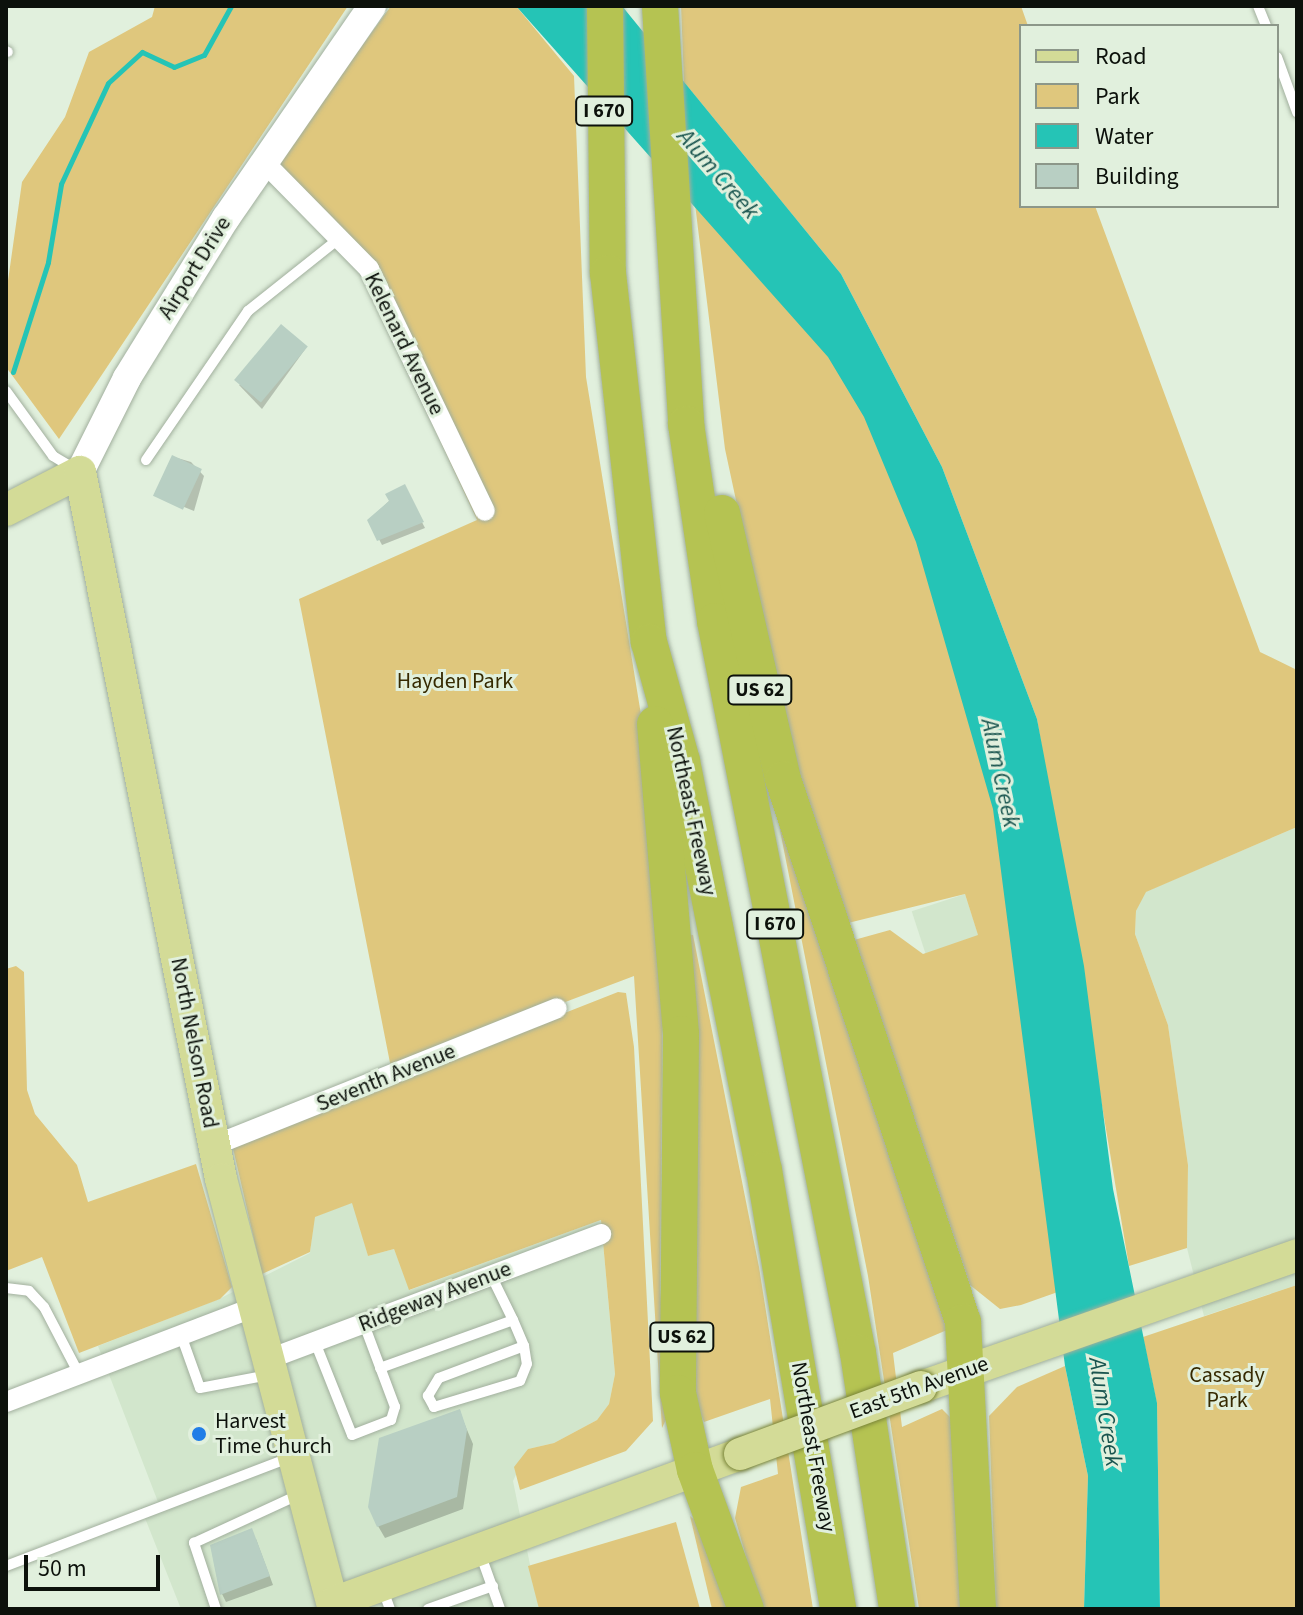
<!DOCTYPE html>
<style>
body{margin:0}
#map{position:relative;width:1303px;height:1615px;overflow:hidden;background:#e1f0dd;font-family:"Source Sans 3",sans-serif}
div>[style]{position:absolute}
.built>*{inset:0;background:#d2e6cc;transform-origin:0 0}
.green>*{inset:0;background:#dfc77d}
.water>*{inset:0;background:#25c4b6}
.shadow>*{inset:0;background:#0003}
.stream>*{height:5px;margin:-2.5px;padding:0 2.5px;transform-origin:2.5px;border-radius:2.5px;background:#25c4b6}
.building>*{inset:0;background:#b8cfc3;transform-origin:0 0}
.roads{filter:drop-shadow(0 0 2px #a1af9d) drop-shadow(0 0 2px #a1af9d)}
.lane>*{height:10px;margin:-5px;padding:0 5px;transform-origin:5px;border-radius:5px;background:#fff}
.street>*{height:20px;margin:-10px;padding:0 10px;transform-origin:10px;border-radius:10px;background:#fff}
.secondary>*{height:28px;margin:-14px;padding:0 14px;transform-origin:14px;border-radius:14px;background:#fff}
.primary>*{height:32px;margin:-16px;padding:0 16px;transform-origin:16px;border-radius:16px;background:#d3db97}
.highway>*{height:36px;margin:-18px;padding:0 18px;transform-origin:18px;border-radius:18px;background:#b5c352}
.bridges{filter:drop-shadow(0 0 2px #7a8539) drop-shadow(0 0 2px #7a8539)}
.primary-bridge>*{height:32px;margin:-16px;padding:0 16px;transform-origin:16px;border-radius:16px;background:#d3db97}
.dots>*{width:22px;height:22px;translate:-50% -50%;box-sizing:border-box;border:4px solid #e1f0dd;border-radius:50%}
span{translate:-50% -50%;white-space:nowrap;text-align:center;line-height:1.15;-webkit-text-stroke:6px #e1f0dd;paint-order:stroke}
.shield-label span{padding:2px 6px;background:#e1f0dd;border:2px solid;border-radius:6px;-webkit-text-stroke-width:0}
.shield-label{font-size:20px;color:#0c110b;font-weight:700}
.street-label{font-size:22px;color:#0c110b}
.park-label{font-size:22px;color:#362a00}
.poi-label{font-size:22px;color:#0c110b}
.left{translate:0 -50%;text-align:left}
.water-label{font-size:24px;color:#19554f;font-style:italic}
.frame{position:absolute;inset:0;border:8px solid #0c110b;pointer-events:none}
.legend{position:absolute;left:1019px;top:24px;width:260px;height:184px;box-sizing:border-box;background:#e1f0dd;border:2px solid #8c9789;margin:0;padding:10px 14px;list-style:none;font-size:24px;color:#0c110b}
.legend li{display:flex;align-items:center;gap:16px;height:40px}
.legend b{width:40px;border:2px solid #8c9789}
.scale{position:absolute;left:24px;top:1555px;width:136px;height:36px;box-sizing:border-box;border:4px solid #0c110b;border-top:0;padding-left:10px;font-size:24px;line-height:28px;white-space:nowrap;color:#0c110b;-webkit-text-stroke:6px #e1f0dd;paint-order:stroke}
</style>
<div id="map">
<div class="built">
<div style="clip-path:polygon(1297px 827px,1297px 1285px,1204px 1316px,1187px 1248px,1188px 1165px,1168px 1025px,1135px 934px,1136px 911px,1145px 892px)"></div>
<div style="left:965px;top:894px;width:51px;height:56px;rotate:72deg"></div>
<div style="clip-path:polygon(353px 1202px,368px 1256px,394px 1249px,410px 1290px,601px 1220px,615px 1374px,609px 1404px,597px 1420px,554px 1443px,528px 1449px,513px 1481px,539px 1609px,181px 1609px,141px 1508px,158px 1502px,98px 1346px,219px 1299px,310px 1253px,314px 1217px)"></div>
</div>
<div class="green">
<div style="clip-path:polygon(155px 6px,348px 6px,59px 439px,6px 367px,6px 295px,22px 182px,65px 117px,89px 52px,152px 17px)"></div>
<div style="clip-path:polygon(391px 6px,516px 6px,574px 76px,586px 377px,650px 770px,663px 964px,660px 1290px,671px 1409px,662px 1428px,634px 976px,391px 1068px,299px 599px,477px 520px,359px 267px,268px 175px)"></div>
<div style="clip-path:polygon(681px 6px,1021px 6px,1028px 26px,1021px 26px,1021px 206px,1095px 206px,1260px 652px,1297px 670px,1297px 827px,1146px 892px,1136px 911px,1135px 934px,1168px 1025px,1188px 1165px,1187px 1248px,1129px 1266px,1037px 719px,942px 467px,841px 274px,684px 82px)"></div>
<div style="clip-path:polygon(695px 204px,857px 348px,998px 740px,999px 849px,1009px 924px,1086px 1282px,1021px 1305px,1000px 1309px,970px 1285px,854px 940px,890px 930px,923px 954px,978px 935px,965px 894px,848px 923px,792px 761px,725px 449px)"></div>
<div style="clip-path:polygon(777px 815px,947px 1330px,893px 1353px,902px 1427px,942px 1409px,951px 1418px,965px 1609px,919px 1609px,868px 1276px)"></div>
<div style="clip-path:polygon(684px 934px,693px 935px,759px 1267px,813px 1609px,761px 1609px,735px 1518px,741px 1487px,778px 1474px,770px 1399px,704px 1422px,695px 1402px)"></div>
<div style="clip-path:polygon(16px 966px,24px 972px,27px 1090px,35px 1114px,77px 1165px,88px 1202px,196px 1164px,232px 1287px,220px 1299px,79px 1353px,42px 1257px,6px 1271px,6px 969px)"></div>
<div style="clip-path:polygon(618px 992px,626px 993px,634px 1047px,653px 1421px,626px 1451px,520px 1490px,514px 1467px,528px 1449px,554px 1443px,597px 1420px,609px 1404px,615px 1374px,601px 1220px,409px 1290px,394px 1249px,368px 1256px,352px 1203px,315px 1217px,310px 1252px,262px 1274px,232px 1144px)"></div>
<div style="clip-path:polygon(1297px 1285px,1297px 1609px,1160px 1609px,1157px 1404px,1143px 1337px)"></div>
<div style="clip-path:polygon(1065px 1366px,1088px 1476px,1084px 1609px,996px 1609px,989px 1416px,1017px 1387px)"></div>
<div style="clip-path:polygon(690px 1516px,707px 1530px,729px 1609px,712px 1609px)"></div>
<div style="clip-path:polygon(676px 1522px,700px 1609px,539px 1609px,528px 1566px)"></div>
</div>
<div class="water">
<div style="clip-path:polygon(516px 6px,622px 6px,841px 274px,942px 467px,1037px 719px,1084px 966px,1113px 1189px,1157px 1403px,1160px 1609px,1084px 1609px,1088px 1476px,1065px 1366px,993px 809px,916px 542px,864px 417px,828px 357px)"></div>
</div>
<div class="shadow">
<div style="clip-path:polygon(306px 348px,262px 409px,239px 385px)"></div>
<div style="clip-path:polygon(174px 457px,191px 462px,204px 476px,194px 511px,162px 498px)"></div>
<div style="clip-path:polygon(404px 487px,425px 528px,382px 545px,369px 520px)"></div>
<div style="clip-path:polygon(459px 1411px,473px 1444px,463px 1509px,385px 1538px,378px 1526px)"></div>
<div style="clip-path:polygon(256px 1539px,273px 1585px,226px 1602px,222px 1594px)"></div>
</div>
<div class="stream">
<div style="left:13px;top:372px;width:115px;rotate:-72.3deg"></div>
<div style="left:48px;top:262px;width:79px;rotate:-80.5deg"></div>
<div style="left:61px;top:184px;width:111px;rotate:-65deg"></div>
<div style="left:108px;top:83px;width:46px;rotate:-42.4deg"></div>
<div style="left:142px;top:52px;width:35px;rotate:25deg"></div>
<div style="left:174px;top:67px;width:32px;rotate:-22deg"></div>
<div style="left:204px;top:55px;width:56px;rotate:-61.1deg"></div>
</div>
<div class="building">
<div style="left:281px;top:324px;width:35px;height:73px;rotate:40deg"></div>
<div style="left:172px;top:455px;width:33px;height:45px;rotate:25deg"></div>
<div style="clip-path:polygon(405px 484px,424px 522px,377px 541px,367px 520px,389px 501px,385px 494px)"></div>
<div style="clip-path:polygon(460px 1409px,467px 1430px,457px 1497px,377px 1527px,368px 1507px,379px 1438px)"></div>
<div style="clip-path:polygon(252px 1528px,270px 1576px,220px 1595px,210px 1545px)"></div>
</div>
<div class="roads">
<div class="lane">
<div style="left:1258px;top:6px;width:22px;rotate:68deg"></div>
<div style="left:6px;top:51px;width:2px;rotate:27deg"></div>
<div style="left:1277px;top:57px;width:59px;rotate:70deg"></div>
<div style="left:6px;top:391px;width:80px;rotate:54.1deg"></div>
<div style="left:53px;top:456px;width:26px;rotate:31deg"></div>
<div style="left:146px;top:460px;width:181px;rotate:-55.6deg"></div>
<div style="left:248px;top:311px;width:119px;rotate:-38.5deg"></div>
<div style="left:6px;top:1288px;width:23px;rotate:7deg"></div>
<div style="left:29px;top:1291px;width:22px;rotate:47deg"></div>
<div style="left:44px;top:1307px;width:76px;rotate:62.4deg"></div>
<div style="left:513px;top:1320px;width:28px;rotate:67deg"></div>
<div style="left:524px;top:1346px;width:18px;rotate:81deg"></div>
<div style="left:527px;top:1364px;width:18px;rotate:112deg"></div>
<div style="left:520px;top:1381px;width:90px;rotate:163.2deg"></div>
<div style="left:434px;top:1407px;width:13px;rotate:-119deg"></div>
<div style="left:428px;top:1396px;width:21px;rotate:-59deg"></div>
<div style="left:439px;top:1378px;width:91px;rotate:-20.6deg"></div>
<div style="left:181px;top:1335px;width:56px;rotate:70.3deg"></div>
<div style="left:200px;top:1388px;width:70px;rotate:-10.7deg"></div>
<div style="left:315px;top:1342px;width:100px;rotate:68.3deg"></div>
<div style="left:352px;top:1435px;width:42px;rotate:-21deg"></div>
<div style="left:391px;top:1420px;width:14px;rotate:-73deg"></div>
<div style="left:395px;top:1407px;width:89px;rotate:-110.5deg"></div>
<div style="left:380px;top:1368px;width:141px;rotate:-19.8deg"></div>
<div style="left:513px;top:1320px;width:50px;rotate:-116.1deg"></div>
<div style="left:480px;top:1553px;width:59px;rotate:70.3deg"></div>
<div style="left:6px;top:1566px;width:303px;rotate:-20.9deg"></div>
<div style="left:383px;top:1590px;width:20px;rotate:70deg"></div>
<div style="left:216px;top:1609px;width:70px;rotate:-108.4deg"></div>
<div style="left:194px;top:1543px;width:117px;rotate:-24.8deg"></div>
<div style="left:428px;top:1609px;width:69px;rotate:-19.5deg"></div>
</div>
<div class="street">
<div style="left:264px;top:162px;width:150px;rotate:45.5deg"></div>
<div style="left:369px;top:269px;width:268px;rotate:64.4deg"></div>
<div style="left:215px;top:1145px;width:368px;rotate:-21.8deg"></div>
<div style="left:269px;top:1359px;width:355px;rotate:-20.6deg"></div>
<div style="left:6px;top:1402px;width:267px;rotate:-20.9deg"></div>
</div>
<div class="secondary">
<div style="left:80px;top:472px;width:105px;rotate:-63.4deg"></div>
<div style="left:127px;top:378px;width:188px;rotate:-58.3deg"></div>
<div style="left:226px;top:218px;width:257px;rotate:-55.4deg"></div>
</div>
<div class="primary">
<div style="left:6px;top:510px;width:83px;rotate:-27.2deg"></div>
<div style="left:80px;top:472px;width:721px;rotate:78.72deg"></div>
<div style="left:221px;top:1179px;width:445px;rotate:75.3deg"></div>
<div style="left:921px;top:1387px;width:398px;rotate:-19.3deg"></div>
<div style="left:333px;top:1603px;width:433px;rotate:-20.1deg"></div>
</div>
<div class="highway">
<div style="left:605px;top:6px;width:267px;rotate:89.4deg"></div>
<div style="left:608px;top:273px;width:371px;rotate:83.7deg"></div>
<div style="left:649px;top:642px;width:123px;rotate:74.5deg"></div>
<div style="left:682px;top:761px;width:417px;rotate:78.7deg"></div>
<div style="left:764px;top:1170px;width:445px;rotate:80.4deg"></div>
<div style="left:660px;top:6px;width:419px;rotate:86.4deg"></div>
<div style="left:686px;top:424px;width:199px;rotate:81.6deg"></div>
<div style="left:715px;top:621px;width:746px;rotate:78.95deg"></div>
<div style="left:858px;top:1353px;width:259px;rotate:81.3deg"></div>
<div style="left:722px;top:513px;width:273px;rotate:77.1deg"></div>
<div style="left:783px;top:779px;width:572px;rotate:71.66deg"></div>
<div style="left:963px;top:1322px;width:287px;rotate:87deg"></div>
<div style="left:655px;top:724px;width:311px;rotate:85.2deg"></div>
<div style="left:681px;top:1034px;width:359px;rotate:90.5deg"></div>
<div style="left:678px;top:1393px;width:79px;rotate:77.6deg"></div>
<div style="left:695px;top:1470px;width:148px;rotate:69.9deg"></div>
</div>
</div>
<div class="bridges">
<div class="primary-bridge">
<div style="left:740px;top:1454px;width:193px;rotate:-20.3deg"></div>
</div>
</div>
<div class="dots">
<div style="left:199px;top:1434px;background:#207de7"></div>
</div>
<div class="shield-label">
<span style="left:604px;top:111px">I 670</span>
<span style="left:760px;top:690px">US 62</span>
<span style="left:775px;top:924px">I 670</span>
<span style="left:682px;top:1337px">US 62</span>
</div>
<div class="street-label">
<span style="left:195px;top:268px;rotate:-58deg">Airport Drive</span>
<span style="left:404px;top:344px;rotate:64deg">Kelenard Avenue</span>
<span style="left:691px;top:811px;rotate:78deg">Northeast Freeway</span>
<span style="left:194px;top:1043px;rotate:79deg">North Nelson Road</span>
<span style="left:386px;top:1078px;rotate:-22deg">Seventh Avenue</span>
<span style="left:435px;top:1297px;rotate:-21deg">Ridgeway Avenue</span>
<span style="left:919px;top:1388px;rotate:-20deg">East 5th Avenue</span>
<span style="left:813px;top:1447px;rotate:80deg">Northeast Freeway</span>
</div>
<div class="park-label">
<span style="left:455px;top:682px">Hayden Park</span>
<span style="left:1227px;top:1388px">Cassady<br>Park</span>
</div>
<div class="poi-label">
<span class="left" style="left:215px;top:1434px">Harvest<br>Time Church</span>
</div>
<div class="water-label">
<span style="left:718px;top:174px;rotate:49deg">Alum Creek</span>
<span style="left:1000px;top:773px;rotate:78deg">Alum Creek</span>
<span style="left:1105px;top:1412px;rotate:81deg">Alum Creek</span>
</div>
<div class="frame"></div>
<ul class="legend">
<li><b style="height:10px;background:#d3db97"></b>Road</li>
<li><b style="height:22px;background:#dfc77d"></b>Park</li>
<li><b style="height:22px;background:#25c4b6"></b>Water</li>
<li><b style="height:22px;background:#b8cfc3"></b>Building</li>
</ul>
<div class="scale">50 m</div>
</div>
